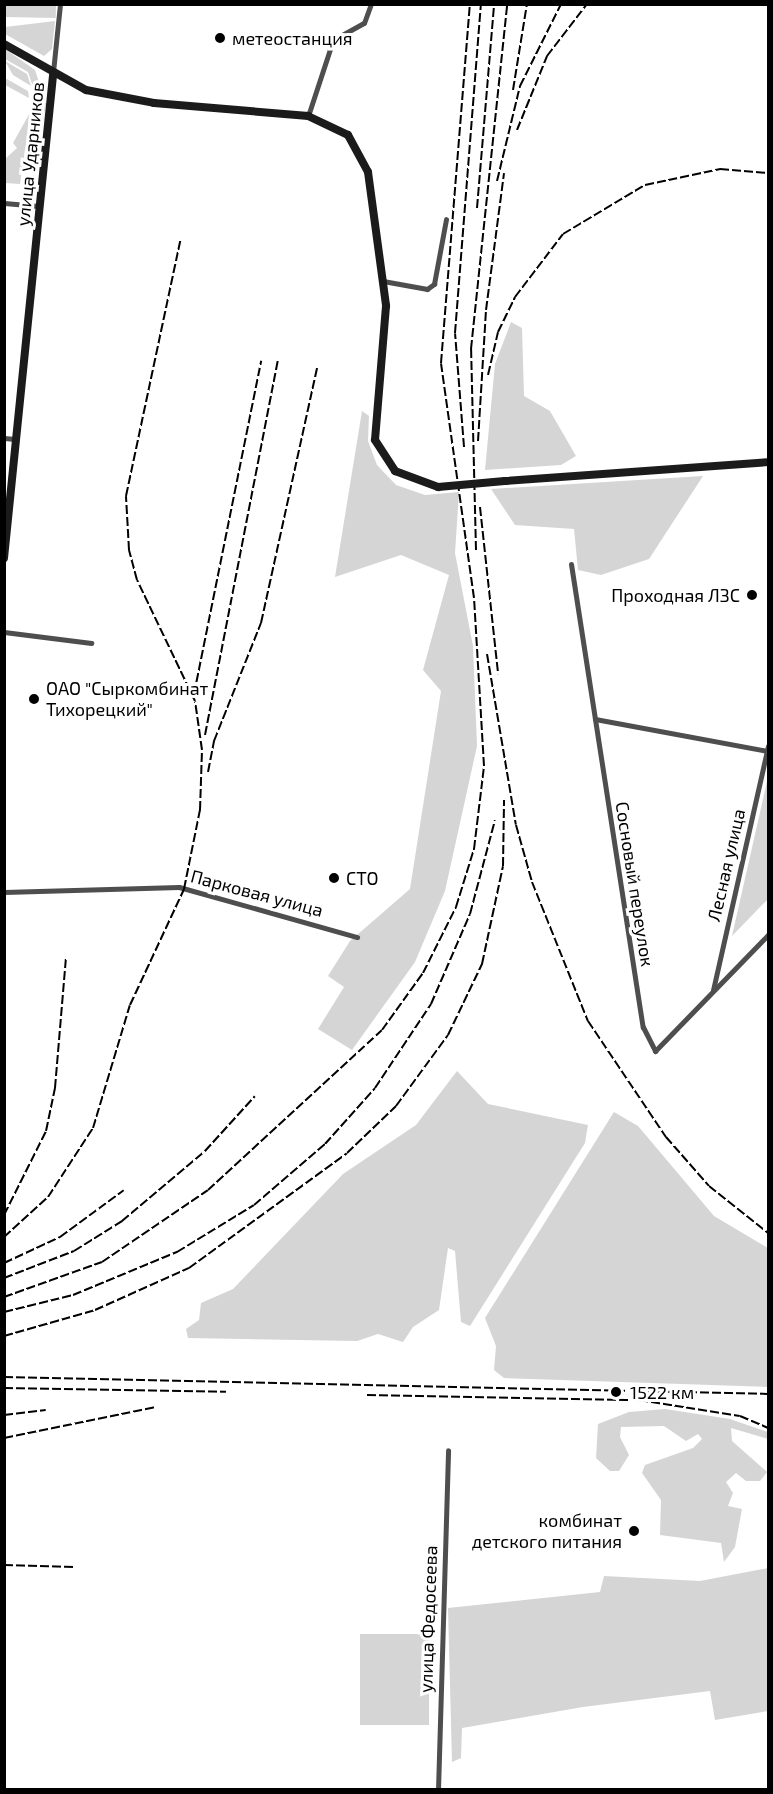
<!DOCTYPE html>
<meta charset="utf-8">
<style>
body{margin:0}
#map{position:relative;width:773px;height:1794px;overflow:hidden;background:#fff;font-family:"Exo 2",sans-serif}
div>[style]{position:absolute}
.green>*{inset:0;background:#d5d5d5;transform-origin:0 0}
.street>*{height:5px;margin:-2.5px;padding:0 2.5px;transform-origin:2.5px;border-radius:2.5px;background:#4e4e4e}
.secondary>*{height:8px;margin:-4px;padding:0 4px;transform-origin:4px;border-radius:4px;background:#1b1b1b}
.rail>*{height:2px;margin-top:-1px;transform-origin:0;background:repeating-linear-gradient(90deg,#000 0 9px,transparent 0 12px)}
.secondary-bridge>*{height:8px;margin:-4px;padding:0 4px;transform-origin:4px;border-radius:4px;background:#1b1b1b}
.dots>*{width:16px;height:16px;translate:-50% -50%;box-sizing:border-box;border:3px solid #fff;border-radius:50%}
span{translate:-50% -50%;white-space:nowrap;text-align:center;line-height:1.15;-webkit-text-stroke:6px #fff;paint-order:stroke}
.poi-label{font-size:18px;color:#000}
.left{translate:0 -50%;text-align:left}
.right{translate:-100% -50%;text-align:right}
.street-label{font-size:18px;color:#000}
.frame{position:absolute;inset:0;border:6px solid #000;pointer-events:none}
</style>
<div id="map">
<div class="green">
<div style="left:5px;top:4px;width:51px;height:13px;rotate:1deg"></div>
<div style="clip-path:polygon(55px 21px,52px 49px,44px 56px,5px 34px,5px 27px)"></div>
<div style="clip-path:polygon(5px 49px,35px 70px,42px 91px,33px 87px,28px 72px,5px 59px)"></div>
<div style="clip-path:polygon(5px 61px,27px 74px,31px 86px,13px 75px)"></div>
<div style="clip-path:polygon(5px 78px,28px 91px,29px 98px,5px 85px)"></div>
<div style="clip-path:polygon(37px 100px,46px 103px,40px 142px,25px 149px,20px 184px,5px 183px,5px 159px,17px 148px,13px 143px)"></div>
<div style="clip-path:polygon(511px 322px,522px 328px,524px 396px,550px 411px,576px 456px,561px 465px,485px 470px,495px 364px)"></div>
<div style="clip-path:polygon(362px 411px,369px 416px,368px 441px,377px 465px,396px 485px,425px 495px,459px 492px,455px 553px,473px 646px,477px 746px,445px 891px,415px 962px,352px 1050px,318px 1029px,344px 987px,328px 976px,350px 941px,410px 889px,441px 691px,423px 670px,449px 575px,401px 555px,335px 577px)"></div>
<div style="clip-path:polygon(703px 476px,649px 559px,601px 575px,578px 570px,574px 529px,515px 525px,491px 489px)"></div>
<div style="clip-path:polygon(768px 777px,768px 899px,732px 936px)"></div>
<div style="clip-path:polygon(457px 1071px,488px 1104px,588px 1125px,585px 1143px,470px 1326px,461px 1322px,455px 1251px,448px 1248px,439px 1310px,413px 1327px,403px 1342px,378px 1334px,357px 1341px,188px 1338px,186px 1329px,199px 1320px,201px 1303px,233px 1289px,343px 1174px,416px 1125px)"></div>
<div style="clip-path:polygon(614px 1112px,638px 1126px,714px 1216px,768px 1248px,768px 1387px,504px 1378px,494px 1370px,496px 1346px,485px 1318px)"></div>
<div style="clip-path:polygon(665px 1409px,730px 1419px,768px 1432px,768px 1439px,731px 1428px,732px 1441px,767px 1472px,760px 1481px,746px 1481px,736px 1473px,726px 1482px,733px 1493px,728px 1506px,742px 1509px,735px 1547px,724px 1562px,721px 1543px,660px 1535px,661px 1500px,642px 1473px,645px 1465px,693px 1448px,702px 1439px,698px 1434px,686px 1441px,664px 1426px,621px 1427px,620px 1437px,629px 1455px,619px 1471px,610px 1471px,596px 1458px,598px 1424px,629px 1412px)"></div>
<div style="clip-path:polygon(768px 1568px,768px 1711px,715px 1720px,710px 1691px,583px 1707px,462px 1728px,461px 1758px,452px 1762px,448px 1608px,600px 1592px,604px 1576px,700px 1581px)"></div>
<div style="left:360px;top:1634px;width:69px;height:91px"></div>
</div>
<div class="street">
<div style="left:53px;top:72px;width:68px;rotate:-84.1deg"></div>
<div style="left:308px;top:116px;width:80px;rotate:-71.8deg"></div>
<div style="left:333px;top:40px;width:35px;rotate:-29deg"></div>
<div style="left:364px;top:23px;width:20px;rotate:-70deg"></div>
<div style="left:4px;top:203px;width:35px;rotate:5deg"></div>
<div style="left:383px;top:281px;width:45px;rotate:10.3deg"></div>
<div style="left:427px;top:289px;width:9px;rotate:-36deg"></div>
<div style="left:434px;top:284px;width:66px;rotate:-79.5deg"></div>
<div style="left:4px;top:438px;width:11px;rotate:5deg"></div>
<div style="left:571px;top:564px;width:469px;rotate:81.2deg"></div>
<div style="left:643px;top:1027px;width:27px;rotate:63deg"></div>
<div style="left:655px;top:1051px;width:162px;rotate:-45.8deg"></div>
<div style="left:4px;top:632px;width:88px;rotate:7.2deg"></div>
<div style="left:595px;top:719px;width:175px;rotate:10.5deg"></div>
<div style="left:4px;top:892px;width:175px;rotate:-1.6deg"></div>
<div style="left:179px;top:887px;width:185px;rotate:15.7deg"></div>
<div style="left:713px;top:990px;width:250px;rotate:-77.3deg"></div>
<div style="left:438px;top:1790px;width:340px;rotate:-88.3deg"></div>
</div>
<div class="secondary">
<div style="left:4px;top:44px;width:94px;rotate:29.3deg"></div>
<div style="left:86px;top:90px;width:69px;rotate:10.8deg"></div>
<div style="left:154px;top:103px;width:155px;rotate:4.8deg"></div>
<div style="left:308px;top:116px;width:44px;rotate:25.4deg"></div>
<div style="left:348px;top:135px;width:42px;rotate:61.6deg"></div>
<div style="left:368px;top:172px;width:135px;rotate:82.3deg"></div>
<div style="left:386px;top:306px;width:134px;rotate:94.7deg"></div>
<div style="left:375px;top:440px;width:37px;rotate:57deg"></div>
<div style="left:395px;top:471px;width:46px;rotate:20.4deg"></div>
<div style="left:505px;top:481px;width:264px;rotate:-4.1deg"></div>
<div style="left:4px;top:558px;width:486px;rotate:-84.2deg"></div>
</div>
<div class="rail">
<div style="left:513px;top:90px;width:87px;rotate:-80.8deg"></div>
<div style="left:517px;top:130px;width:80px;rotate:-67.9deg"></div>
<div style="left:547px;top:56px;width:66px;rotate:-52.4deg"></div>
<div style="left:497px;top:181px;width:98px;rotate:-76.4deg"></div>
<div style="left:520px;top:86px;width:92px;rotate:-63.4deg"></div>
<div style="left:477px;top:208px;width:205px;rotate:-85.2deg"></div>
<div style="left:488px;top:375px;width:44px;rotate:-76.9deg"></div>
<div style="left:498px;top:332px;width:39px;rotate:-64deg"></div>
<div style="left:515px;top:297px;width:79px;rotate:-52.7deg"></div>
<div style="left:563px;top:234px;width:96px;rotate:-30.9deg"></div>
<div style="left:645px;top:185px;width:77px;rotate:-12deg"></div>
<div style="left:720px;top:169px;width:48px;rotate:4.8deg"></div>
<div style="left:478px;top:441px;width:131px;rotate:-86.5deg"></div>
<div style="left:486px;top:310px;width:138px;rotate:-82.5deg"></div>
<div style="left:464px;top:447px;width:114px;rotate:-94.5deg"></div>
<div style="left:455px;top:333px;width:330px;rotate:-85.5deg"></div>
<div style="left:480px;top:507px;width:168px;rotate:83.8deg"></div>
<div style="left:476px;top:550px;width:201px;rotate:-91.4deg"></div>
<div style="left:471px;top:349px;width:347px;rotate:-84deg"></div>
<div style="left:487px;top:654px;width:173px;rotate:80.4deg"></div>
<div style="left:516px;top:825px;width:59px;rotate:74.3deg"></div>
<div style="left:532px;top:882px;width:150px;rotate:68.1deg"></div>
<div style="left:588px;top:1021px;width:140px;rotate:56.1deg"></div>
<div style="left:666px;top:1137px;width:65px;rotate:48.7deg"></div>
<div style="left:709px;top:1186px;width:75px;rotate:38.5deg"></div>
<div style="left:194px;top:694px;width:340px;rotate:-78.6deg"></div>
<div style="left:205px;top:735px;width:381px;rotate:-79deg"></div>
<div style="left:208px;top:772px;width:32px;rotate:-79deg"></div>
<div style="left:214px;top:741px;width:127px;rotate:-68.3deg"></div>
<div style="left:261px;top:623px;width:261px;rotate:-77.6deg"></div>
<div style="left:4px;top:1215px;width:94px;rotate:-63.4deg"></div>
<div style="left:46px;top:1131px;width:44px;rotate:-78.2deg"></div>
<div style="left:55px;top:1088px;width:131px;rotate:-85.2deg"></div>
<div style="left:4px;top:1237px;width:59px;rotate:-42.3deg"></div>
<div style="left:48px;top:1197px;width:82px;rotate:-56.9deg"></div>
<div style="left:93px;top:1128px;width:128px;rotate:-73.3deg"></div>
<div style="left:130px;top:1005px;width:128px;rotate:-65deg"></div>
<div style="left:184px;top:889px;width:81px;rotate:-78.6deg"></div>
<div style="left:200px;top:810px;width:60px;rotate:-88.1deg"></div>
<div style="left:202px;top:750px;width:49px;rotate:-98.1deg"></div>
<div style="left:195px;top:701px;width:134px;rotate:-115.6deg"></div>
<div style="left:137px;top:580px;width:31px;rotate:-105deg"></div>
<div style="left:129px;top:550px;width:54px;rotate:-93.2deg"></div>
<div style="left:126px;top:496px;width:261px;rotate:-78deg"></div>
<div style="left:4px;top:1263px;width:62px;rotate:-24.9deg"></div>
<div style="left:60px;top:1237px;width:79px;rotate:-36.3deg"></div>
<div style="left:4px;top:1278px;width:75px;rotate:-21.1deg"></div>
<div style="left:74px;top:1251px;width:57px;rotate:-32deg"></div>
<div style="left:122px;top:1221px;width:109px;rotate:-40.1deg"></div>
<div style="left:205px;top:1151px;width:74px;rotate:-47.7deg"></div>
<div style="left:4px;top:1297px;width:104px;rotate:-19.7deg"></div>
<div style="left:102px;top:1262px;width:128px;rotate:-34.2deg"></div>
<div style="left:208px;top:1190px;width:236px;rotate:-42.6deg"></div>
<div style="left:382px;top:1030px;width:70px;rotate:-54.3deg"></div>
<div style="left:423px;top:973px;width:74px;rotate:-63.4deg"></div>
<div style="left:456px;top:907px;width:61px;rotate:-72.8deg"></div>
<div style="left:474px;top:849px;width:84px;rotate:-83.1deg"></div>
<div style="left:484px;top:766px;width:168px;rotate:-93.4deg"></div>
<div style="left:474px;top:598px;width:237px;rotate:-98deg"></div>
<div style="left:441px;top:363px;width:360px;rotate:-85.4deg"></div>
<div style="left:4px;top:1312px;width:71px;rotate:-13.8deg"></div>
<div style="left:73px;top:1295px;width:113px;rotate:-22.5deg"></div>
<div style="left:177px;top:1252px;width:90px;rotate:-31.4deg"></div>
<div style="left:254px;top:1205px;width:94px;rotate:-40.7deg"></div>
<div style="left:325px;top:1144px;width:75px;rotate:-48.2deg"></div>
<div style="left:375px;top:1088px;width:101px;rotate:-56.3deg"></div>
<div style="left:431px;top:1004px;width:98px;rotate:-66.6deg"></div>
<div style="left:470px;top:914px;width:97px;rotate:-75.1deg"></div>
<div style="left:4px;top:1336px;width:95px;rotate:-15.9deg"></div>
<div style="left:95px;top:1310px;width:103px;rotate:-24.1deg"></div>
<div style="left:189px;top:1268px;width:195px;rotate:-36deg"></div>
<div style="left:347px;top:1153px;width:68px;rotate:-43.8deg"></div>
<div style="left:396px;top:1106px;width:88px;rotate:-53.8deg"></div>
<div style="left:448px;top:1035px;width:79px;rotate:-64.4deg"></div>
<div style="left:482px;top:964px;width:100px;rotate:-77.9deg"></div>
<div style="left:503px;top:866px;width:66px;rotate:-89.1deg"></div>
<div style="left:4px;top:1377px;width:764px;rotate:1.27deg"></div>
<div style="left:4px;top:1388px;width:222px;rotate:1deg"></div>
<div style="left:367px;top:1395px;width:272px;rotate:1.1deg"></div>
<div style="left:639px;top:1400px;width:102px;rotate:9deg"></div>
<div style="left:740px;top:1416px;width:30px;rotate:23deg"></div>
<div style="left:4px;top:1415px;width:42px;rotate:-6.8deg"></div>
<div style="left:4px;top:1438px;width:155px;rotate:-11.5deg"></div>
<div style="left:4px;top:1565px;width:70px;rotate:1.6deg"></div>
</div>
<div class="secondary-bridge">
<div style="left:438px;top:487px;width:67px;rotate:-5.1deg"></div>
</div>
<div class="dots">
<div style="left:220px;top:38px;background:#000"></div>
<div style="left:752px;top:595px;background:#000"></div>
<div style="left:34px;top:699px;background:#000"></div>
<div style="left:334px;top:878px;background:#000"></div>
<div style="left:616px;top:1392px;background:#000"></div>
<div style="left:634px;top:1531px;background:#000"></div>
</div>
<div class="poi-label">
<span class="left" style="left:232px;top:38px">метеостанция</span>
<span class="right" style="left:740px;top:595px">Проходная ЛЗС</span>
<span class="left" style="left:46px;top:699px">ОАО "Сыркомбинат<br>Тихорецкий"</span>
<span class="left" style="left:346px;top:878px">СТО</span>
<span class="left" style="left:630px;top:1392px">1522 км</span>
<span class="right" style="left:622px;top:1531px">комбинат<br>детского питания</span>
</div>
<div class="street-label">
<span style="left:30px;top:154px;rotate:-84deg">улица Ударников</span>
<span style="left:726px;top:865px;rotate:-77deg">Лесная улица</span>
<span style="left:635px;top:884px;rotate:81deg">Сосновый переулок</span>
<span style="left:257px;top:893px;rotate:15deg">Парковая улица</span>
<span style="left:428px;top:1619px;rotate:-88deg">улица Федосеева</span>
</div>
<div class="frame"></div>
</div>
